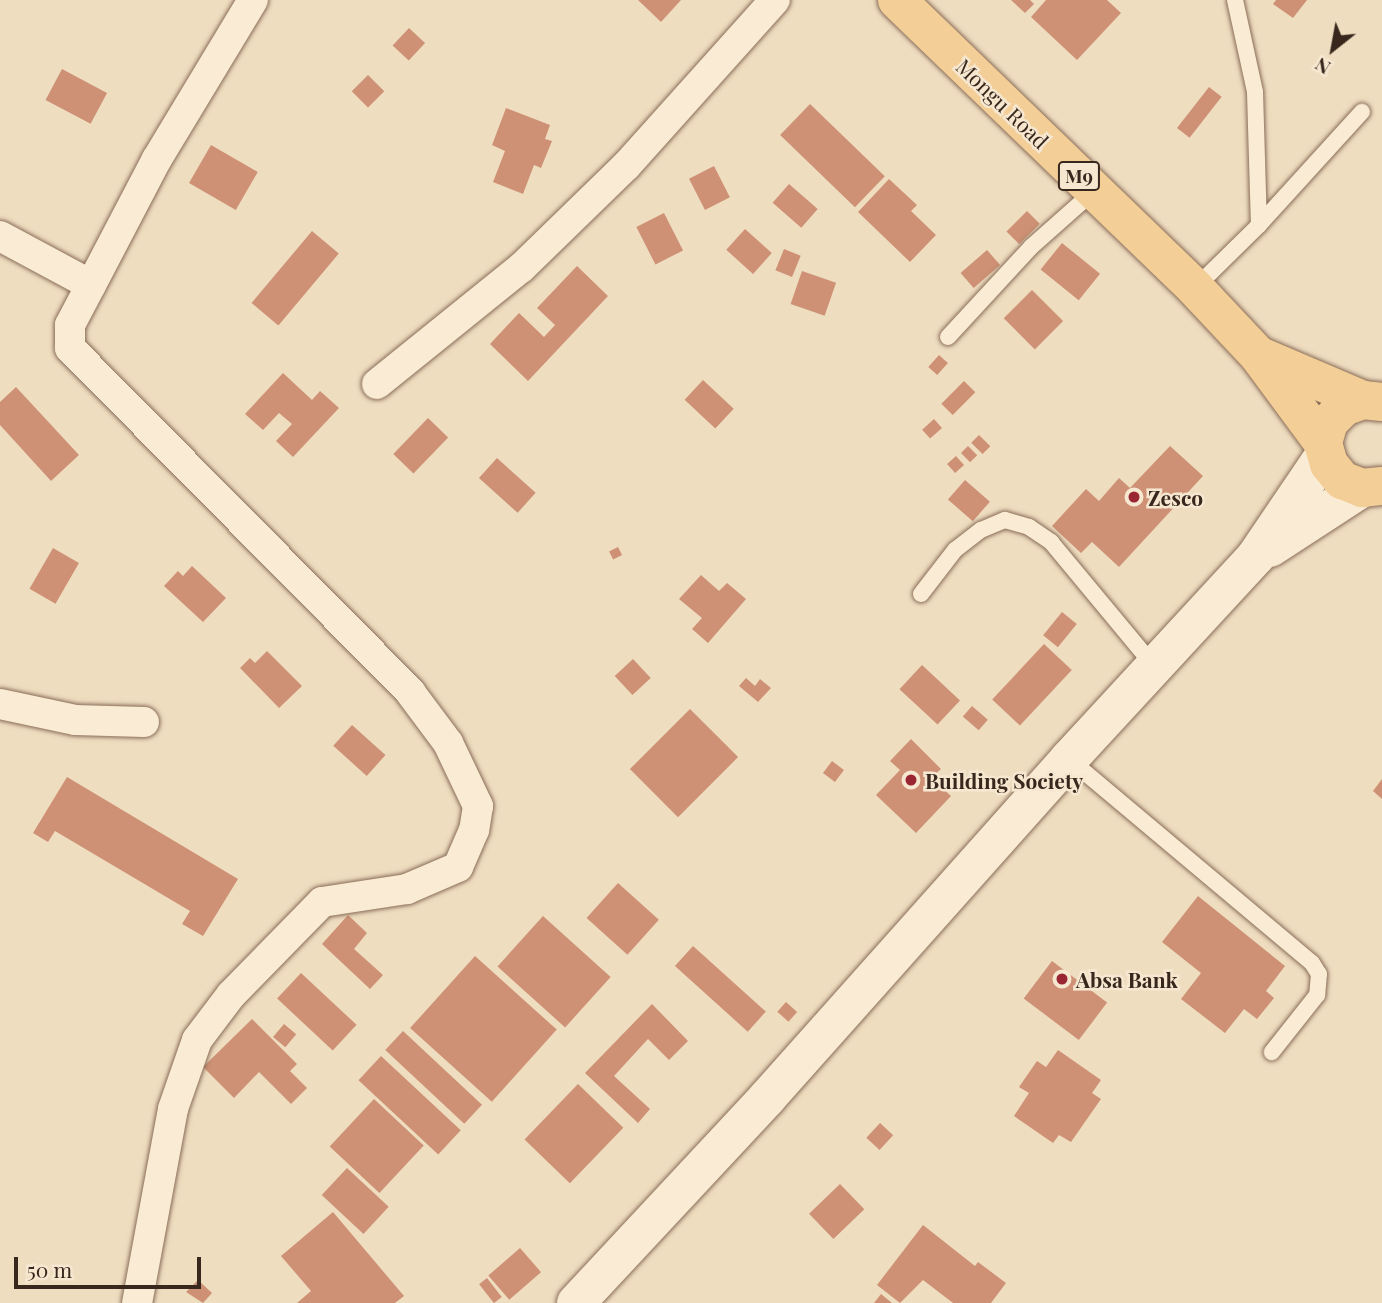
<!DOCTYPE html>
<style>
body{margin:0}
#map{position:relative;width:1382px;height:1303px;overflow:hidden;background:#efddc0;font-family:"Playfair Display",serif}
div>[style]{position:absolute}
.building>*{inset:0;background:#ce9175;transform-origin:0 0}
.roads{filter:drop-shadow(0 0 2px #896d58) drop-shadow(0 0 2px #896d58)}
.lane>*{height:16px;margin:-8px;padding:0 8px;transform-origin:8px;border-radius:8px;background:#faebd4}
.street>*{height:30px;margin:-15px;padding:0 15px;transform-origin:15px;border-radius:15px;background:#faebd4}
.secondary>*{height:38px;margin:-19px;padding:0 19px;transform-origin:19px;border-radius:19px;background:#faebd4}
.primary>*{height:38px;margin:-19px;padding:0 19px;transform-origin:19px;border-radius:19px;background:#f4ce97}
.dots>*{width:19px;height:19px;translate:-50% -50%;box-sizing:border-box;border:4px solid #f6e7d0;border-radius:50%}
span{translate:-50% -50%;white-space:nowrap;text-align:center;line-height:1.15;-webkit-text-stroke:5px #f6e7d0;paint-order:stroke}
.shield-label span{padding:2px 5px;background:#f6e7d0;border:2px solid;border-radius:5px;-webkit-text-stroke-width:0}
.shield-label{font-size:19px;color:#38271c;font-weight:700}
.street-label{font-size:21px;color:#38271c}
.poi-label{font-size:21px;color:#38271c;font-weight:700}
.left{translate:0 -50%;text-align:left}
.north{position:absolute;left:1298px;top:14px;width:70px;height:70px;-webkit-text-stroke:5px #f6e7d0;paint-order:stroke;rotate:211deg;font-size:19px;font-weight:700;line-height:28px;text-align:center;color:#38271c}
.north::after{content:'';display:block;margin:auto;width:24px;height:32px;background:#38271c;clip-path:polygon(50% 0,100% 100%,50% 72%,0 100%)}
.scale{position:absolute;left:14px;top:1257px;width:187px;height:32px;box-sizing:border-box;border:4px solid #38271c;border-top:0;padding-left:9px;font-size:21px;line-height:24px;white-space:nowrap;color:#38271c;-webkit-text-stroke:5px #f6e7d0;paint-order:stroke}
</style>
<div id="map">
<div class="building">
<div style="clip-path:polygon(638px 0,681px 0,661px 22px)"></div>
<div style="clip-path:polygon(1011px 0,1030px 0,1034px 4px,1025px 13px)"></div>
<div style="clip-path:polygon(1046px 0,1107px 0,1121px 13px,1077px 60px,1031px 17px)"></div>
<div style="clip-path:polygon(1276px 0,1307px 0,1293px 18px,1273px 4px)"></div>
<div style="left:409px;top:28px;width:22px;height:24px;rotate:43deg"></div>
<div style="left:62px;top:69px;width:51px;height:35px;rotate:28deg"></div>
<div style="left:368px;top:75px;width:23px;height:23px;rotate:45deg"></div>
<div style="left:1209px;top:87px;width:16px;height:52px;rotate:38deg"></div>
<div style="left:810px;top:104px;width:104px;height:43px;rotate:44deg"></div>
<div style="clip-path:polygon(506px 108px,550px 125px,545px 139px,552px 141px,541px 168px,534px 165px,523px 194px,493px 182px,505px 151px,492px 145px)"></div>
<div style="left:211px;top:145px;width:54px;height:44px;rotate:30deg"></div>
<div style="left:714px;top:166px;width:35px;height:28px;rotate:63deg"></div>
<div style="clip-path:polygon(889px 179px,917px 205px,911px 211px,936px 235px,910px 262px,858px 212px)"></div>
<div style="left:789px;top:184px;width:38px;height:25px;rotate:41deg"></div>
<div style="left:1027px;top:211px;width:18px;height:29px;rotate:45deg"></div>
<div style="left:664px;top:213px;width:42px;height:31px;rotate:63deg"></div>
<div style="left:745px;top:229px;width:36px;height:28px;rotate:42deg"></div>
<div style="left:312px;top:231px;width:35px;height:94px;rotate:40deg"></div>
<div style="left:1062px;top:243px;width:49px;height:34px;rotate:39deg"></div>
<div style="left:784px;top:249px;width:18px;height:23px;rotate:22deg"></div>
<div style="left:987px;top:250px;width:20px;height:35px;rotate:49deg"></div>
<div style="clip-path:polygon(577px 266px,608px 296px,528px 381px,490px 344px,519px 313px,544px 337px,555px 325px,537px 308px)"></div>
<div style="left:802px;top:271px;width:36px;height:35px;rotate:19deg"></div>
<div style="left:1032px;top:290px;width:44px;height:40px;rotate:45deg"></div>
<div style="left:939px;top:355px;width:12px;height:16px;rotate:42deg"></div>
<div style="clip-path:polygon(283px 373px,312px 400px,320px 391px,339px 408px,293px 457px,276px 441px,292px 424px,279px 413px,263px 430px,245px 414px)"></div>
<div style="left:703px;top:380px;width:42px;height:27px;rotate:43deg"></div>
<div style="left:964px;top:381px;width:16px;height:32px;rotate:45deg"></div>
<div style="clip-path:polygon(16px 387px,79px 455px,51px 481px,0 425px,0 402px)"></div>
<div style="left:428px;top:418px;width:28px;height:50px;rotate:44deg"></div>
<div style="left:934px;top:419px;width:12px;height:16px;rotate:48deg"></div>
<div style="left:979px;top:435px;width:16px;height:11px;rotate:45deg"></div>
<div style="left:968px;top:446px;width:13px;height:10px;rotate:45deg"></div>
<div style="clip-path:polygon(1170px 446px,1203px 476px,1119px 567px,1092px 542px,1081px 553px,1052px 526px,1086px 489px,1099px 501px,1119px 478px,1130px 488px)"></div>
<div style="left:956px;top:456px;width:12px;height:12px;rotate:48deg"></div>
<div style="left:497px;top:458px;width:52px;height:27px;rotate:42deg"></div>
<div style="left:965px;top:480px;width:33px;height:26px;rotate:41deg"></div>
<div style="left:618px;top:547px;width:9px;height:10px;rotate:63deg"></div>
<div style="left:53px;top:548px;width:30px;height:47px;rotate:30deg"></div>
<div style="clip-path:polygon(192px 566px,226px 598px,203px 622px,164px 586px,178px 571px,183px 576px)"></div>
<div style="clip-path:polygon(701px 575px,719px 591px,727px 583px,746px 599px,708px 643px,692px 629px,702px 618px,679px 599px)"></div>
<div style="left:1062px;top:612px;width:19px;height:30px;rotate:39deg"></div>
<div style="left:1044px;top:644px;width:38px;height:76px;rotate:43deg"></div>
<div style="clip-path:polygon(267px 651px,302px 686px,279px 708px,240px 668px,250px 658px,255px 663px)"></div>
<div style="left:633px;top:659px;width:26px;height:25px;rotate:47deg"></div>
<div style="left:922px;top:665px;width:52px;height:33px;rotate:43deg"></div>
<div style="clip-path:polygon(746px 678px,755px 686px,760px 679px,771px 688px,758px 702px,739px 686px)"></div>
<div style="left:972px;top:706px;width:21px;height:14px;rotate:41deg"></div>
<div style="left:690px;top:709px;width:68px;height:85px;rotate:45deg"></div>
<div style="left:352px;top:725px;width:45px;height:28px;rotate:42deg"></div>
<div style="clip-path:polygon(911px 739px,941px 769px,931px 778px,951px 796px,916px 833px,876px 795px,900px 770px,890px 761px)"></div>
<div style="left:832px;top:761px;width:15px;height:15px;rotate:37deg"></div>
<div style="clip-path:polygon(67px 777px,238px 879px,203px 936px,182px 924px,190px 911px,55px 831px,48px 842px,33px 833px)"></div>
<div style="clip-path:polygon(1382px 779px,1382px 799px,1373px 791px)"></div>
<div style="left:618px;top:883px;width:55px;height:47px;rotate:42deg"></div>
<div style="clip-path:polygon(1198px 896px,1285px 966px,1266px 991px,1274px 998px,1257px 1019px,1244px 1009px,1225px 1033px,1181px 999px,1201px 973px,1162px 942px)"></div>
<div style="clip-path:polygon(348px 915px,367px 933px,354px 949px,383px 975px,370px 989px,322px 944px)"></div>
<div style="left:543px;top:916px;width:91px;height:68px;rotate:42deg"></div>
<div style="left:693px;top:946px;width:98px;height:27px;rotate:42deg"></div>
<div style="left:475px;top:956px;width:110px;height:97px;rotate:42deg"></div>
<div style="left:1052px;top:961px;width:69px;height:47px;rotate:37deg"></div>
<div style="left:301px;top:973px;width:76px;height:35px;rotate:43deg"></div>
<div style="left:786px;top:1002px;width:15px;height:13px;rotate:42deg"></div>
<div style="clip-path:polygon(652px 1004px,688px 1041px,669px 1060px,648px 1039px,614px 1076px,650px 1109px,638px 1123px,585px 1073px)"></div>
<div style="clip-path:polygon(252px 1019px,297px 1064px,290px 1071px,307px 1088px,291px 1104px,259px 1072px,234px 1098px,203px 1067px)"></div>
<div style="left:284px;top:1024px;width:16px;height:17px;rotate:40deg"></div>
<div style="left:403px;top:1031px;width:108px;height:26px;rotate:43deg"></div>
<div style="clip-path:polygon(1058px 1050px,1101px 1080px,1092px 1093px,1101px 1099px,1071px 1142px,1059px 1135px,1053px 1143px,1014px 1116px,1029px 1093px,1019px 1087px,1037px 1061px,1046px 1067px)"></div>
<div style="left:381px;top:1056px;width:109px;height:33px;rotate:43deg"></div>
<div style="left:578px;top:1084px;width:63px;height:77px;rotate:44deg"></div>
<div style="left:374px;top:1099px;width:68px;height:65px;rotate:43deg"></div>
<div style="left:880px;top:1123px;width:18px;height:20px;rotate:43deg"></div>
<div style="left:347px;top:1168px;width:57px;height:37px;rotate:43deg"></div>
<div style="left:840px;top:1184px;width:35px;height:43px;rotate:46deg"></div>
<div style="clip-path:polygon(333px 1212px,404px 1296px,395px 1303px,297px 1303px,311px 1291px,281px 1256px)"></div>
<div style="clip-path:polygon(923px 1225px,975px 1266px,978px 1262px,1006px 1283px,991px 1303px,953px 1303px,923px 1280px,900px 1303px,877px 1285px)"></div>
<div style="left:520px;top:1248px;width:32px;height:42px;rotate:49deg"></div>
<div style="left:487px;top:1278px;width:24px;height:10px;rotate:52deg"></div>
<div style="clip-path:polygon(198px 1280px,212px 1293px,203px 1303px,186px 1292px)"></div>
<div style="clip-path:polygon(881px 1294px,892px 1303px,874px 1303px)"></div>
</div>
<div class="roads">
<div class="lane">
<div style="left:1235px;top:0;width:94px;rotate:77.7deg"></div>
<div style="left:1255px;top:92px;width:133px;rotate:88.3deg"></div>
<div style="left:1195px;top:288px;width:90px;rotate:-44.5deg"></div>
<div style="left:1259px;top:225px;width:153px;rotate:-47.7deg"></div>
<div style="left:948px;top:337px;width:122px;rotate:-47.3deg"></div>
<div style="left:1031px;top:247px;width:84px;rotate:-41.6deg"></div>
<div style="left:921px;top:594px;width:56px;rotate:-52.3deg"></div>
<div style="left:955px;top:550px;width:33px;rotate:-38deg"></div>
<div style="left:981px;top:530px;width:26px;rotate:-23deg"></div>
<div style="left:1005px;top:520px;width:25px;rotate:16deg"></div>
<div style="left:1029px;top:527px;width:27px;rotate:34deg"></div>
<div style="left:1051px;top:542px;width:161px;rotate:50.3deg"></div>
<div style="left:1069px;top:759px;width:317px;rotate:40deg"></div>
<div style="left:1312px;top:963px;width:13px;rotate:58deg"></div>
<div style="left:1319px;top:974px;width:21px;rotate:95deg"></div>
<div style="left:1317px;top:995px;width:73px;rotate:128.3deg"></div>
</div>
<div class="street">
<div style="left:0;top:236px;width:103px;rotate:28.3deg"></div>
<div style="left:91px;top:285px;width:45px;rotate:117.7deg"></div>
<div style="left:70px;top:325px;width:23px;rotate:90deg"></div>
<div style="left:70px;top:348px;width:484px;rotate:45.3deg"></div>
<div style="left:410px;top:692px;width:64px;rotate:53.3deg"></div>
<div style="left:448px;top:743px;width:70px;rotate:64.5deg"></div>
<div style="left:478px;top:806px;width:24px;rotate:99deg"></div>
<div style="left:474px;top:830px;width:40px;rotate:113.4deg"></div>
<div style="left:458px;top:867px;width:56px;rotate:156.7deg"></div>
<div style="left:407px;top:889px;width:86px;rotate:171.3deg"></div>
<div style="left:322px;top:902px;width:130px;rotate:134.4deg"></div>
<div style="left:231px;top:995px;width:56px;rotate:127.1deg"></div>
<div style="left:197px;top:1040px;width:73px;rotate:109.2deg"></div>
<div style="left:173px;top:1109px;width:197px;rotate:100.5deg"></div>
<div style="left:91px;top:285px;width:142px;rotate:-62.4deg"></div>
<div style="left:157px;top:159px;width:186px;rotate:-58.9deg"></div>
<div style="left:377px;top:384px;width:185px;rotate:-38.9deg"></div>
<div style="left:521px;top:268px;width:146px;rotate:-44.2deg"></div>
<div style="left:626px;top:166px;width:223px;rotate:-48.1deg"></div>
<div style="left:0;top:704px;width:77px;rotate:12deg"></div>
<div style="left:75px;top:720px;width:69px;rotate:1.7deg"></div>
</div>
<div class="secondary">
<div style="left:1270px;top:548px;width:110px;rotate:-33.1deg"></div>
<div style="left:576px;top:1303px;width:280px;rotate:-47deg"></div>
<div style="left:767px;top:1098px;width:454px;rotate:-48.3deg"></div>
<div style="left:1069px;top:759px;width:276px;rotate:-47.3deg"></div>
<div style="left:1256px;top:556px;width:123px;rotate:-55.9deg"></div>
</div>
<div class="primary">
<div style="left:897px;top:0;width:414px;rotate:44deg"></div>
<div style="left:1195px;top:288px;width:92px;rotate:46.8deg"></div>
<div style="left:1258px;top:355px;width:109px;rotate:53.5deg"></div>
<div style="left:1260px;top:356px;width:112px;rotate:23.1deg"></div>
<div style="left:1382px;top:402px;width:19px;rotate:-174deg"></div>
<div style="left:1363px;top:400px;width:20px;rotate:160deg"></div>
<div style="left:1344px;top:407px;width:21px;rotate:135deg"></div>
<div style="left:1329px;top:422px;width:22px;rotate:106deg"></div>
<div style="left:1323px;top:443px;width:22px;rotate:74deg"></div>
<div style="left:1329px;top:464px;width:21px;rotate:51deg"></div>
<div style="left:1342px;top:480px;width:22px;rotate:22deg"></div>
<div style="left:1362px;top:488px;width:20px;rotate:-6deg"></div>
</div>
</div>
<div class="dots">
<div style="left:1134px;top:497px;background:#992632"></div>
<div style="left:911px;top:780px;background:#992632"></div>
<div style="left:1062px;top:979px;background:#992632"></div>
</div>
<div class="shield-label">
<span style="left:1079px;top:176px">M9</span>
</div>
<div class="street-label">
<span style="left:1003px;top:103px;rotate:44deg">Mongu Road</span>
</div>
<div class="poi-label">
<span class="left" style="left:1148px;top:497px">Zesco</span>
<span class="left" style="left:925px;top:780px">Building Society</span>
<span class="left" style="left:1076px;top:979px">Absa Bank</span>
</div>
<div class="north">N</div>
<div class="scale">50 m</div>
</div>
